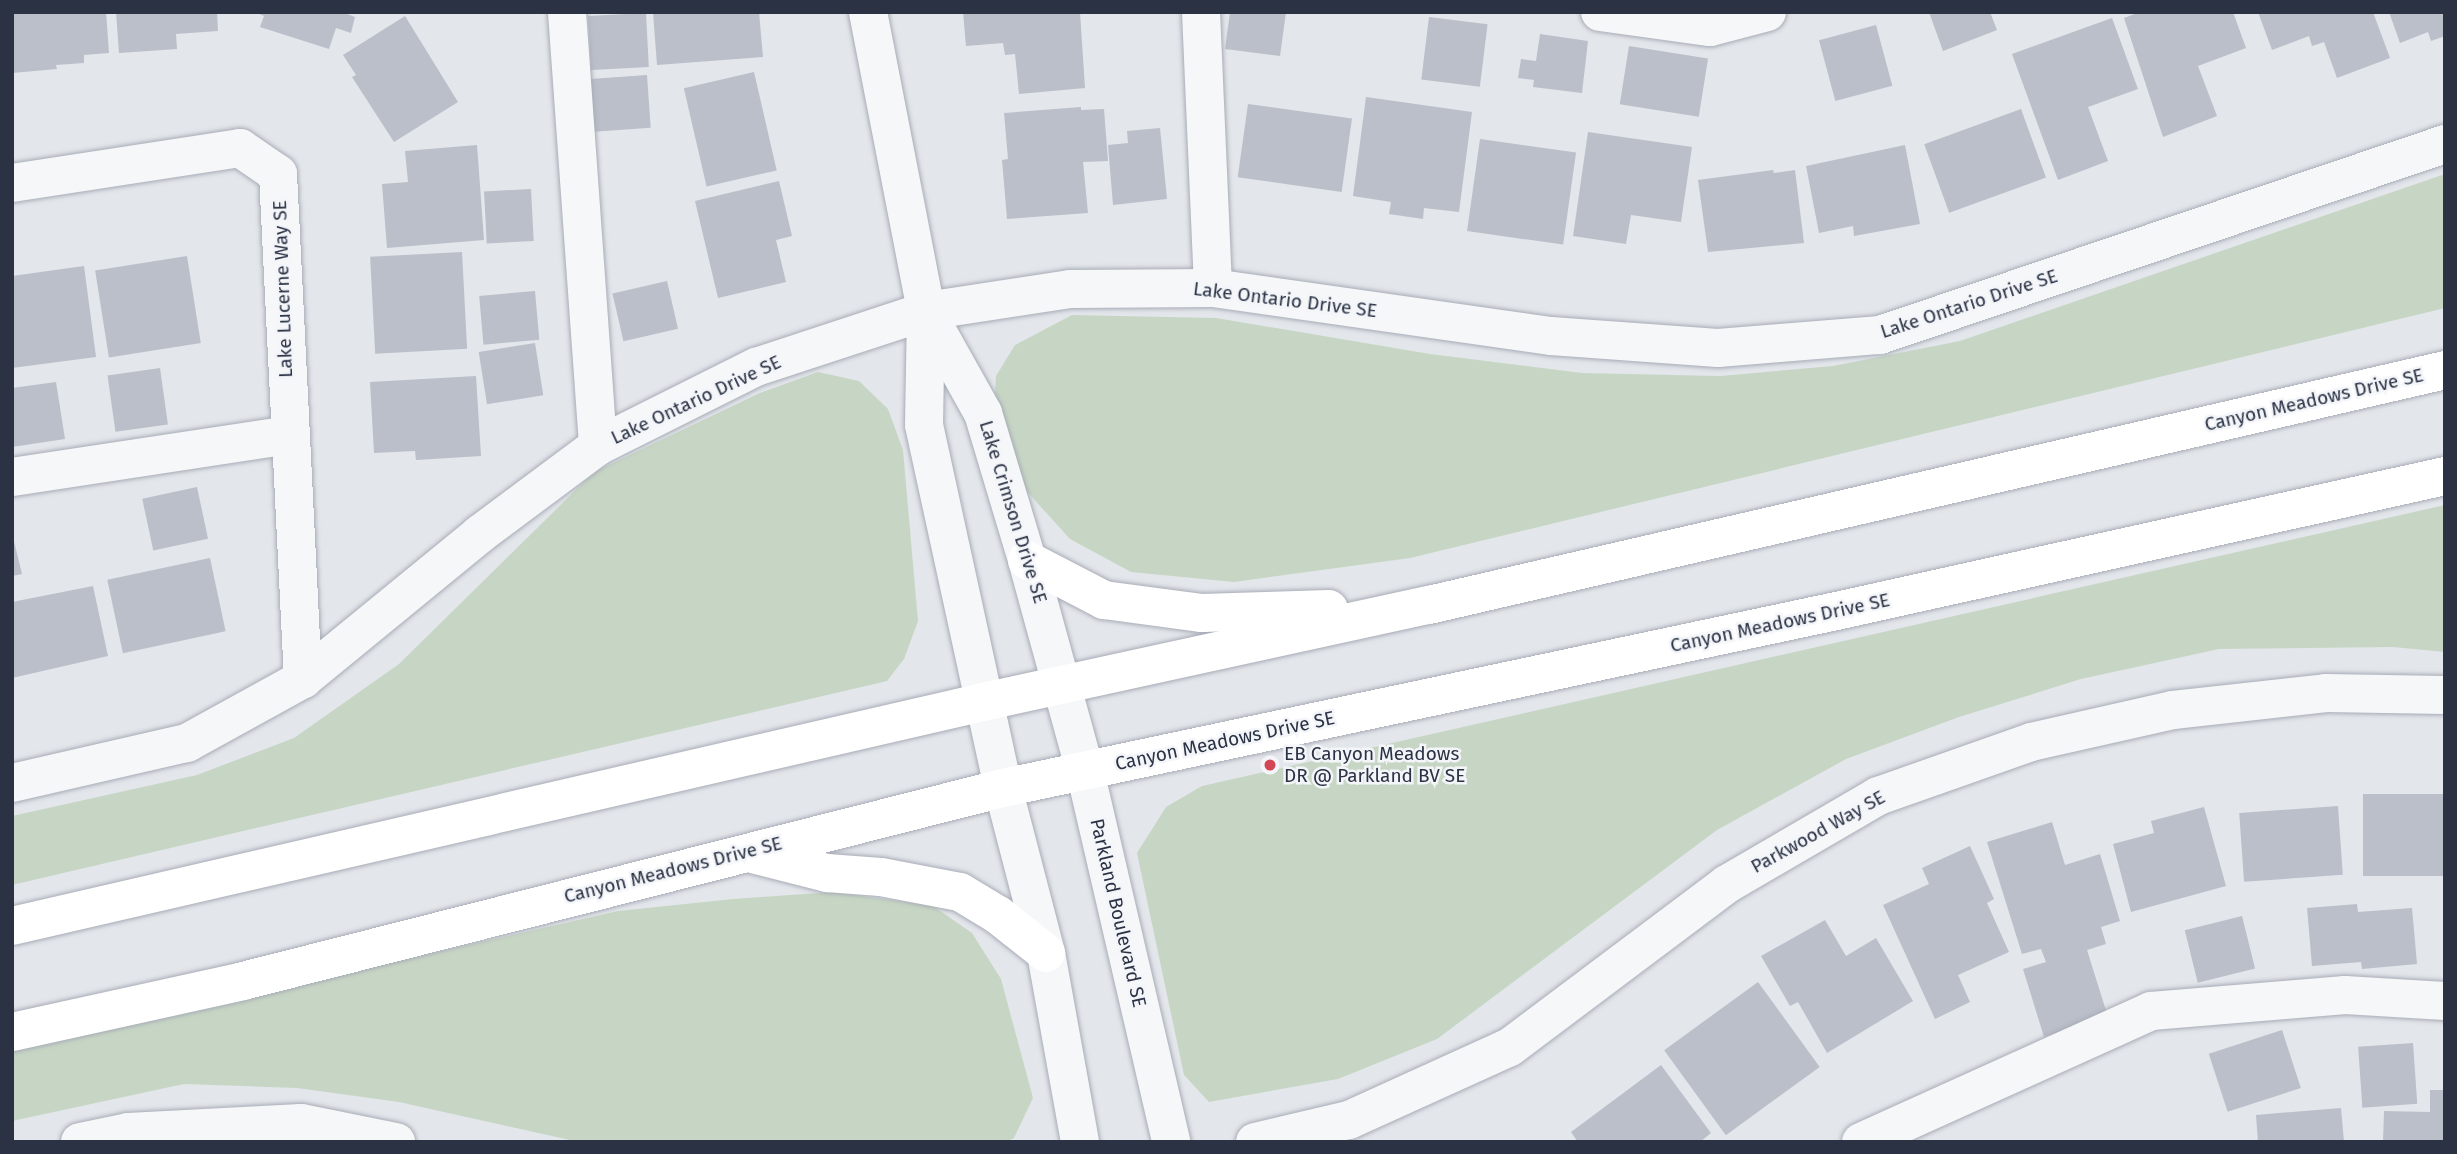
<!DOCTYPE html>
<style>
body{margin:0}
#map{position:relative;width:2457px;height:1154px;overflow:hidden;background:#e3e6eb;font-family:"Fira Sans",sans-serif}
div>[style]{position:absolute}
.green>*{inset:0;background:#c7d6c4}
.building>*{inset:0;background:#babfc9;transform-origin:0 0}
.roads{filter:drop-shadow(0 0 2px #a8acb6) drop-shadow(0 0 2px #a8acb6)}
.minor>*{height:38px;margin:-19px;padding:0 19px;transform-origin:19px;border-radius:19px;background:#f6f7f9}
.major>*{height:38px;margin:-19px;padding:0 19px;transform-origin:19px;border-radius:19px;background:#fff}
.dots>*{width:19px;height:19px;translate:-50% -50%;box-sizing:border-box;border:4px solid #f3f5f9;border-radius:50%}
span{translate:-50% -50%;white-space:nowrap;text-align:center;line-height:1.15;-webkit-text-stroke:5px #f3f5f9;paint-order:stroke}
.street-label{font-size:19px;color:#2a3244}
.poi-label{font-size:19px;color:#2a3244}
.left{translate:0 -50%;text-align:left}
.frame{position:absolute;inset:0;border:14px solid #2a3244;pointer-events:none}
</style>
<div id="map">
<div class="green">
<div style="clip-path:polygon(2445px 174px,2445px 308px,1410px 558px,1234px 582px,1131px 572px,1070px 539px,1022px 486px,994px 410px,996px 376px,1015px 345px,1072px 315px,1216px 318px,1430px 354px,1582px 373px,1720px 376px,1833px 366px,1960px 341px)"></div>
<div style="clip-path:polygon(818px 372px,859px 381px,888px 409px,903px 450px,918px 621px,904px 659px,887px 681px,12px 885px,12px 816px,197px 775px,294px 738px,399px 664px,594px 472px,760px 393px)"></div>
<div style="clip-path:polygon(2445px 505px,2445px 652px,2393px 647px,2219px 649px,2081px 679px,1959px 717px,1846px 759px,1717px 830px,1437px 1039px,1338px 1079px,1209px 1102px,1184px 1075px,1137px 853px,1166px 807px,1202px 786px)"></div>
<div style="clip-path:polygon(833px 892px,933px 906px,972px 933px,1001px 979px,1033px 1098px,1014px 1138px,1006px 1142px,579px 1142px,399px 1102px,297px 1088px,184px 1084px,12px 1121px,12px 1049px,618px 911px,733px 899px)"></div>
</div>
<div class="building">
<div style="clip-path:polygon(12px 12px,106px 12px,109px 53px,84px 55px,84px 63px,56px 65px,57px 69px,12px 73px)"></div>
<div style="clip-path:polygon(116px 12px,217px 12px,218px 31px,176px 34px,177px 49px,119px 53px)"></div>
<div style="clip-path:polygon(255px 12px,342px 12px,355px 17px,351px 33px,336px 28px,329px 49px,260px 27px,264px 16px)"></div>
<div style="clip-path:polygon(653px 12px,759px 12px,763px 57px,657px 65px)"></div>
<div style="clip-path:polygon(963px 12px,1080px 12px,1085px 88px,1019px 94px,1015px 54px,1005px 55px,1003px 43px,966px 46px)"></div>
<div style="clip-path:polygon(1230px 12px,1286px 12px,1280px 56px,1225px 49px)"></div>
<div style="clip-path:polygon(1929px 12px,1990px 12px,1997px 30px,1943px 51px)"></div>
<div style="clip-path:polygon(2140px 12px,2233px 12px,2246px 48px,2198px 66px,2217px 116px,2163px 137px,2124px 18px)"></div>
<div style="clip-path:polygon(2258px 12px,2373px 12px,2390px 58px,2337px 78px,2324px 42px,2312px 46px,2309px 36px,2272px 50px)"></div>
<div style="clip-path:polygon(2389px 12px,2445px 12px,2445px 36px,2431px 41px,2428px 32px,2400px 43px)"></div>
<div style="left:646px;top:13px;width:54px;height:58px;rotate:87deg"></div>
<div style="clip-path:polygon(405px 16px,458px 102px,394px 142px,352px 77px,356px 75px,343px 55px)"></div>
<div style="left:1429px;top:17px;width:59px;height:63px;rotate:7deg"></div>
<div style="clip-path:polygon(2112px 18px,2138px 89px,2088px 107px,2108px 161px,2058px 180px,2012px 54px)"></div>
<div style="left:1876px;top:25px;width:63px;height:59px;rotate:75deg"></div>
<div style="clip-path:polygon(1540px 34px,1588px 41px,1582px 93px,1533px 87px,1534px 80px,1518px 78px,1521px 59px,1536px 61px)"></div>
<div style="left:1629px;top:46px;width:80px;height:59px;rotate:9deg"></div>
<div style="left:754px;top:72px;width:101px;height:72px;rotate:77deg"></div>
<div style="left:647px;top:75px;width:53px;height:57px;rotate:86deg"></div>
<div style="clip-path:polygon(1366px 97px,1472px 112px,1459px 212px,1424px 208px,1423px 219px,1389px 214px,1391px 202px,1353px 196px)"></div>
<div style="left:1248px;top:104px;width:105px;height:74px;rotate:8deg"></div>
<div style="clip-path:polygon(1081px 107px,1081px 110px,1104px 109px,1108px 161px,1083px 162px,1088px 213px,1007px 219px,1002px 160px,1008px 159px,1004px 113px)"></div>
<div style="left:2021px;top:109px;width:73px;height:103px;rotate:70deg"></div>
<div style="clip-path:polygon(1160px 128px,1167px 199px,1113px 205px,1108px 145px,1128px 143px,1127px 131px)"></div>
<div style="clip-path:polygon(1588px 132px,1692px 147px,1681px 222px,1631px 215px,1626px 244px,1573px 236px)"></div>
<div style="left:1480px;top:139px;width:97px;height:93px;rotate:8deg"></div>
<div style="clip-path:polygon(477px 145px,484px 240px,387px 248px,382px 184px,408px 182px,405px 151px)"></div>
<div style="clip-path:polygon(1905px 145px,1920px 224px,1854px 236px,1853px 226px,1819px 233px,1806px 166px)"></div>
<div style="clip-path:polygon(1773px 170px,1774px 173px,1795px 170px,1804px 243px,1708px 252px,1698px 180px)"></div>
<div style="clip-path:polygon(779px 181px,792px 236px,776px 240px,786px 282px,718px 298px,695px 201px)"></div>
<div style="left:531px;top:189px;width:52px;height:47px;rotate:87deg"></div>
<div style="left:462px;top:252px;width:97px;height:92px;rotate:87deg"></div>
<div style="left:187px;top:256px;width:88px;height:93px;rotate:81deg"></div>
<div style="clip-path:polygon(84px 266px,96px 357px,12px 368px,12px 276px)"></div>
<div style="left:667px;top:281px;width:49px;height:56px;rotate:77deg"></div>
<div style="left:535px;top:291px;width:49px;height:56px;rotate:85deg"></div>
<div style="left:535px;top:343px;width:53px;height:57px;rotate:81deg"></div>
<div style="left:160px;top:368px;width:57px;height:53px;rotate:82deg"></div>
<div style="clip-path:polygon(476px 376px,481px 456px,416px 460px,415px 451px,374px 453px,370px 382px)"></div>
<div style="clip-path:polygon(56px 382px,65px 439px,12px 447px,12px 388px)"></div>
<div style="left:197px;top:487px;width:53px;height:56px;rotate:78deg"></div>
<div style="clip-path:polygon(13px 537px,22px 574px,12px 576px,12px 538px)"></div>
<div style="left:210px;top:558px;width:75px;height:105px;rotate:78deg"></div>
<div style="clip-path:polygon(93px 586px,108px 656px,12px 678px,12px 602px)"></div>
<div style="left:2445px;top:794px;width:82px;height:82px;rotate:90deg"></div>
<div style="left:2338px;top:806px;width:69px;height:99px;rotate:86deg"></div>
<div style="clip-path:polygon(2204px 807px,2226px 886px,2131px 912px,2113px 844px,2154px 833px,2151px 821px)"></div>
<div style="clip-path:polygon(2052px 822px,2065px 865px,2100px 854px,2120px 921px,2101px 927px,2106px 944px,2087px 950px,2108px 1017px,2044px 1037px,2023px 969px,2046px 962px,2041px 949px,2022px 954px,1987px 842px)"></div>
<div style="clip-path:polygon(1970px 846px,1994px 899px,1987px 903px,2009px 952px,1958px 975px,1970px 1002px,1935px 1019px,1883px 905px,1929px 884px,1922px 868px)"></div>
<div style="clip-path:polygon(2357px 904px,2358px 912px,2412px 908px,2417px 964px,2362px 969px,2361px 962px,2312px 966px,2307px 908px)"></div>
<div style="left:2242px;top:916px;width:54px;height:59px;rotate:76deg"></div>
<div style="clip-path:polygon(1825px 920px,1846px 956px,1876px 938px,1913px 1001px,1827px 1053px,1798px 1002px,1790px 1006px,1761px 956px)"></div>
<div style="left:1758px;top:982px;width:105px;height:116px;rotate:54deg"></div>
<div style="left:2282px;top:1030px;width:61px;height:77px;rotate:72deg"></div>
<div style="left:2413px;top:1043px;width:61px;height:55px;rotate:86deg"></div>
<div style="clip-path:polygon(1661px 1065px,1711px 1133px,1700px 1142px,1578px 1142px,1571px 1132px)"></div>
<div style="clip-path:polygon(2430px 1090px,2445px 1090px,2445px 1142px,2383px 1142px,2384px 1111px,2430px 1112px)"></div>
<div style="clip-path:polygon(2341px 1108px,2344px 1142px,2258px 1142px,2256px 1115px)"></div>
</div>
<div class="roads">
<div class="minor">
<div style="left:567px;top:12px;width:435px;rotate:85.9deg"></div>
<div style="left:868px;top:12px;width:305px;rotate:79deg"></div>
<div style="left:926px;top:311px;width:114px;rotate:91deg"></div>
<div style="left:924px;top:425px;width:371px;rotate:77.7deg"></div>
<div style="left:1003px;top:788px;width:171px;rotate:75.4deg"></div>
<div style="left:1046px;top:953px;width:192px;rotate:79.8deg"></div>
<div style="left:1201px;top:12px;width:276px;rotate:87.5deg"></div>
<div style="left:1600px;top:12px;width:111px;rotate:7.8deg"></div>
<div style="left:1710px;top:27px;width:59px;rotate:-14.7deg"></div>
<div style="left:12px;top:183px;width:231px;rotate:-8.7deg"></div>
<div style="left:240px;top:148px;width:46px;rotate:34.4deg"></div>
<div style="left:278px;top:174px;width:506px;rotate:87.17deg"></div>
<div style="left:927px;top:313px;width:115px;rotate:60.8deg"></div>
<div style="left:983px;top:413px;width:153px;rotate:73.3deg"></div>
<div style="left:1027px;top:560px;width:219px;rotate:74.6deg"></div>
<div style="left:1085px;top:771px;width:381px;rotate:76.9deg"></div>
<div style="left:12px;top:477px;width:280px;rotate:-8.6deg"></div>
<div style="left:12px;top:783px;width:180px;rotate:-12.9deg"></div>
<div style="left:187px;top:743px;width:132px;rotate:-28.9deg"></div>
<div style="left:303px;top:679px;width:229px;rotate:-39.3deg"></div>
<div style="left:480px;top:534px;width:147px;rotate:-36.7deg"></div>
<div style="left:598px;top:446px;width:177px;rotate:-26.6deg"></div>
<div style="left:756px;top:367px;width:179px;rotate:-18.2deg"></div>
<div style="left:926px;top:311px;width:146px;rotate:-8.7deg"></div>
<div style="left:1070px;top:289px;width:143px;rotate:-0.4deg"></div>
<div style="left:1213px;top:288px;width:341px;rotate:8.1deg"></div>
<div style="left:1551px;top:336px;width:167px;rotate:4.1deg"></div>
<div style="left:1718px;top:348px;width:163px;rotate:-4.6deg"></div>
<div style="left:1880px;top:335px;width:596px;rotate:-18.68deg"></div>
<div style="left:80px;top:1142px;width:49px;rotate:-11.8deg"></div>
<div style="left:128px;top:1132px;width:173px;rotate:-3deg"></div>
<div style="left:301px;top:1123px;width:97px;rotate:11.3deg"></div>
<div style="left:1255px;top:1142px;width:97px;rotate:-13.2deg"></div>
<div style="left:1349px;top:1120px;width:177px;rotate:-24.4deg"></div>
<div style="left:1510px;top:1047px;width:271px;rotate:-36.9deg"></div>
<div style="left:1727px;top:884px;width:175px;rotate:-30.2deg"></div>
<div style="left:1878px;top:796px;width:162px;rotate:-19.4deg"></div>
<div style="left:2031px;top:742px;width:146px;rotate:-12.7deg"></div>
<div style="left:2173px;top:710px;width:154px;rotate:-6.3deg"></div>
<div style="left:2326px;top:693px;width:119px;rotate:1deg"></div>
<div style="left:1861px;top:1142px;width:318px;rotate:-24.3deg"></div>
<div style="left:2151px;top:1011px;width:195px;rotate:-4.7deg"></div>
<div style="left:2345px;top:995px;width:100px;rotate:3.4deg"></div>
</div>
<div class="major">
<div style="left:1027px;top:560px;width:87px;rotate:27.5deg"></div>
<div style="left:1104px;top:600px;width:99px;rotate:7.6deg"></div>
<div style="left:1202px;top:613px;width:127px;rotate:-1.8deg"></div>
<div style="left:749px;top:853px;width:81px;rotate:14.4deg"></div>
<div style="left:827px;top:873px;width:54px;rotate:4.2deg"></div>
<div style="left:881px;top:877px;width:80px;rotate:10.8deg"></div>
<div style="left:960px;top:892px;width:44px;rotate:31.2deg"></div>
<div style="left:998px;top:915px;width:61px;rotate:38.4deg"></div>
<div style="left:12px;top:926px;width:997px;rotate:-12.99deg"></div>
<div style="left:983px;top:702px;width:456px;rotate:-12.3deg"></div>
<div style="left:1429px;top:605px;width:1043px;rotate:-13.02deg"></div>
<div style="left:12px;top:1032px;width:237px;rotate:-12.4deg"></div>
<div style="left:243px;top:981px;width:784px;rotate:-14.25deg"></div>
<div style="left:1003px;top:788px;width:847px;rotate:-11.99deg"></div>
<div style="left:1832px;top:612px;width:628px;rotate:-12.51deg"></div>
</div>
</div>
<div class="dots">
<div style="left:1270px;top:765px;background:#d34654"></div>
</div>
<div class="street-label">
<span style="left:283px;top:289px;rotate:-92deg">Lake Lucerne Way SE</span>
<span style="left:1285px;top:300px;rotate:7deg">Lake Ontario Drive SE</span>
<span style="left:1969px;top:304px;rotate:-18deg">Lake Ontario Drive SE</span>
<span style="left:696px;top:400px;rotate:-25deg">Lake Ontario Drive SE</span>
<span style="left:2314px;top:400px;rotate:-13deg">Canyon Meadows Drive SE</span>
<span style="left:1013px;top:512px;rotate:73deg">Lake Crimson Drive SE</span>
<span style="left:1780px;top:623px;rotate:-12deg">Canyon Meadows Drive SE</span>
<span style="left:1225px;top:741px;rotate:-12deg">Canyon Meadows Drive SE</span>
<span style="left:1818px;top:832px;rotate:-29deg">Parkwood Way SE</span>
<span style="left:673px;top:870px;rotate:-14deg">Canyon Meadows Drive SE</span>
<span style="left:1118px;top:913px;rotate:77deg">Parkland Boulevard SE</span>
</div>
<div class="poi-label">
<span class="left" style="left:1284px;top:765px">EB Canyon Meadows<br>DR @ Parkland BV SE</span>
</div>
<div class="frame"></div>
</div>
